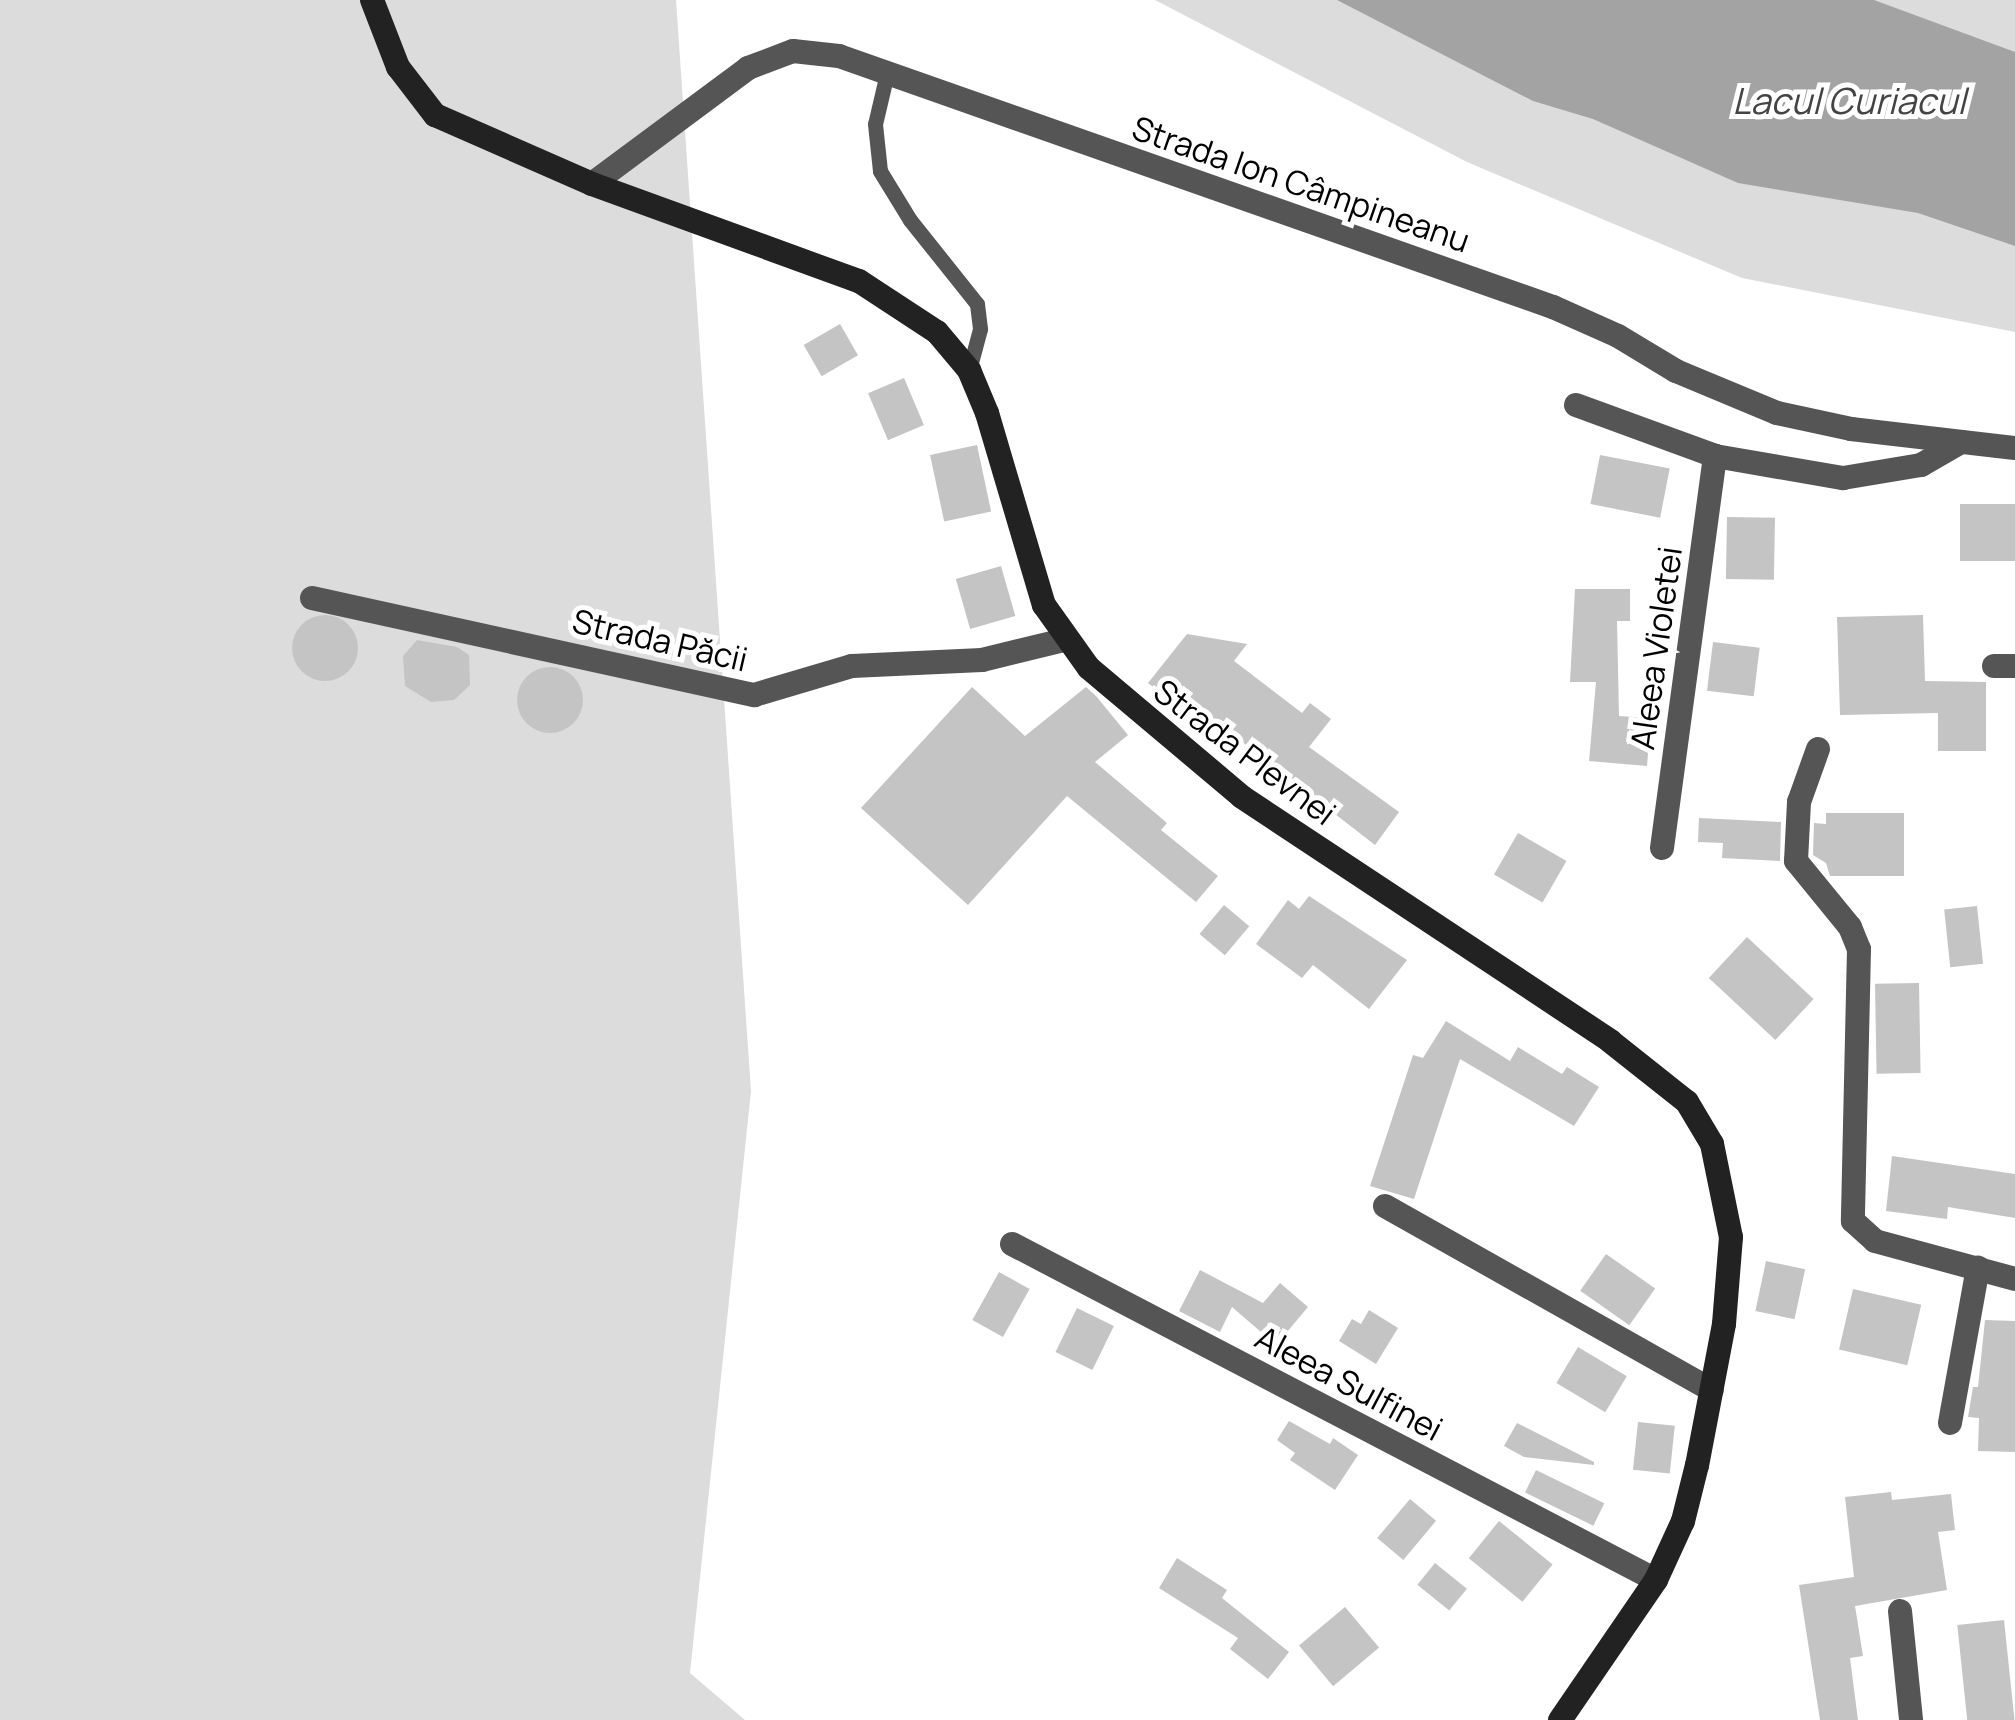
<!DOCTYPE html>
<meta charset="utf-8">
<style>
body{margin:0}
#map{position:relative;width:2015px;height:1720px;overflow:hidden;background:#fff;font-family:Manrope,sans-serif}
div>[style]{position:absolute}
.green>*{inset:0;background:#dcdcdc}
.water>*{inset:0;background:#a3a3a3}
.building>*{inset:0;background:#c4c4c4;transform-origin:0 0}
.round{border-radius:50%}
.lane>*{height:15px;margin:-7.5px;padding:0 7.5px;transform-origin:7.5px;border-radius:7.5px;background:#555}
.street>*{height:24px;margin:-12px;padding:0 12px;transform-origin:12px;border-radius:12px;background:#555}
.secondary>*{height:24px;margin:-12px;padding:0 12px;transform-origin:12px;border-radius:12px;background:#222}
span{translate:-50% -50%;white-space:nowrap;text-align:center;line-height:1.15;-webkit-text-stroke:10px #fff;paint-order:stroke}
.street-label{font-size:33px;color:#000}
.water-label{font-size:36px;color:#444;font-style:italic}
</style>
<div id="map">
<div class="green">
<div style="clip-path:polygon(0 0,676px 0,751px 1091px,690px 1673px,745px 1720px,0 1720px)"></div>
<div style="clip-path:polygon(1155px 0,2015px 0,2015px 332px,1742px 278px,1467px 162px)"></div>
</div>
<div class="water">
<div style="clip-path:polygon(1337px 0,1874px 0,2015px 52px,2015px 246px,1918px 213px,1738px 183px,1593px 119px,1533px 101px)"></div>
</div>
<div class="building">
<div style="left:840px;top:324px;width:36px;height:42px;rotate:60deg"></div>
<div style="left:904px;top:378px;width:51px;height:39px;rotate:67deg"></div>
<div style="left:977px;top:445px;width:68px;height:48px;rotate:78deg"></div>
<div style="left:1600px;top:455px;width:71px;height:50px;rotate:11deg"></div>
<div style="left:1960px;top:504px;width:55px;height:57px"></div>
<div style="left:1727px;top:517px;width:48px;height:62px;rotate:1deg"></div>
<div style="left:1001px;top:566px;width:52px;height:47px;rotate:74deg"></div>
<div style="clip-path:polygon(1575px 589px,1630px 589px,1630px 621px,1617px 621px,1619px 716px,1651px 718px,1647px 766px,1589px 761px,1596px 682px,1570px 682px)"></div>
<div style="clip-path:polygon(1923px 615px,1925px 681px,1986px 682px,1986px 751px,1938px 751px,1938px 713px,1840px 715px,1837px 617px)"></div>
<div class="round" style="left:292px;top:615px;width:66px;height:66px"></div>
<div style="clip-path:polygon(1187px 634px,1247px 644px,1234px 661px,1302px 713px,1310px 703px,1331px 719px,1309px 747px,1399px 812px,1375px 845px,1192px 703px,1185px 712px,1148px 683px)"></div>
<div style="clip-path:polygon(417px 640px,457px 647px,469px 655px,470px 685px,454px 700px,431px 702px,405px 686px,403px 656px)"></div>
<div style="left:1713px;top:642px;width:47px;height:49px;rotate:7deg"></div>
<div class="round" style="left:517px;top:667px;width:66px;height:66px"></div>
<div style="clip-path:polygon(972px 687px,1025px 736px,1086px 687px,1096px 696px,1128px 735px,1095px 762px,1167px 823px,1161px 830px,1218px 876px,1196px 902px,1067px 796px,968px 905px,861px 808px)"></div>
<div style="clip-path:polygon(1826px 813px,1904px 813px,1904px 876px,1830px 876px,1826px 863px,1813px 855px,1814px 823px,1826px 824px)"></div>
<div style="clip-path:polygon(1699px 818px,1781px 822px,1780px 861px,1722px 858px,1723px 843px,1698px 842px)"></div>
<div style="left:1518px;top:833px;width:56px;height:48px;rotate:30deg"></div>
<div style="clip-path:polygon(1309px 896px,1407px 960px,1369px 1009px,1313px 965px,1302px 978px,1256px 944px,1288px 900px,1299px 909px)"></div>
<div style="left:1224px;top:905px;width:33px;height:38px;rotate:40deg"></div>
<div style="left:1977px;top:906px;width:58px;height:33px;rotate:84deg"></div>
<div style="left:1747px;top:937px;width:91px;height:56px;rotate:43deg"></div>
<div style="left:1919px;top:983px;width:90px;height:44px;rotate:89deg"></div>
<div style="clip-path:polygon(1446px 1021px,1510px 1061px,1518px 1047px,1562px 1074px,1567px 1067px,1599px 1087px,1574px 1126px,1460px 1059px,1414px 1199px,1370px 1186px,1413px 1055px,1423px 1058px)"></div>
<div style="clip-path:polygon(1892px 1156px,2015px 1174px,2015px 1218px,1948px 1207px,1947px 1219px,1886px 1211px)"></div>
<div style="left:1606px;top:1254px;width:60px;height:45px;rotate:35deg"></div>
<div style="left:1766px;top:1261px;width:40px;height:51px;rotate:12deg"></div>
<div style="clip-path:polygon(1200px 1270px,1263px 1303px,1280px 1283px,1308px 1307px,1276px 1345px,1232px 1307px,1220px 1332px,1179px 1311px)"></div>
<div style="left:999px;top:1272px;width:35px;height:55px;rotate:29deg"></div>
<div style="left:1853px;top:1289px;width:70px;height:62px;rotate:13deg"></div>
<div style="left:1077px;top:1308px;width:41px;height:49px;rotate:26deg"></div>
<div style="clip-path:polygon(1369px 1310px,1398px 1328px,1376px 1364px,1339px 1341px,1352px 1319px,1361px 1324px)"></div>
<div style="clip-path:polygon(1985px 1320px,2015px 1321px,2015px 1452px,1978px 1451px,1979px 1418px,1968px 1417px,1973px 1387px,1978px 1387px)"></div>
<div style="left:1578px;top:1347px;width:57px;height:42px;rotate:31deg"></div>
<div style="clip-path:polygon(1289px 1421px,1330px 1444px,1333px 1438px,1358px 1455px,1335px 1490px,1290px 1460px,1295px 1453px,1277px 1440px)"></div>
<div style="left:1638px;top:1422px;width:37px;height:48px;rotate:6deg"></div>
<div style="clip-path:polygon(1517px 1423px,1594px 1462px,1594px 1465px,1524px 1457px,1504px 1446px)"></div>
<div style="left:1536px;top:1470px;width:76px;height:25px;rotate:26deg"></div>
<div style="clip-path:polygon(1891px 1492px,1892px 1500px,1951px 1494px,1955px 1530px,1938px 1532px,1947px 1590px,1855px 1606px,1863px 1656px,1850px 1658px,1858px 1720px,1820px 1720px,1799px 1585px,1854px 1577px,1845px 1497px)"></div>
<div style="left:1410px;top:1499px;width:34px;height:51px;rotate:40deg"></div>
<div style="left:1499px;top:1521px;width:69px;height:48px;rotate:39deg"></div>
<div style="clip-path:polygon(1177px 1558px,1227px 1590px,1222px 1598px,1289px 1652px,1268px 1679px,1230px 1649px,1238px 1638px,1159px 1588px)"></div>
<div style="left:1435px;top:1563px;width:41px;height:28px;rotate:39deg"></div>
<div style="left:1345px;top:1607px;width:53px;height:60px;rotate:50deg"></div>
<div style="left:2004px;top:1620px;width:101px;height:47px;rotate:84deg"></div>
</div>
<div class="lane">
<div style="left:887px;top:73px;width:52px;rotate:103.2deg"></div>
<div style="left:875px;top:124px;width:47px;rotate:83.9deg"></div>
<div style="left:880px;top:171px;width:57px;rotate:58.5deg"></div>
<div style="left:910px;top:220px;width:107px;rotate:51.4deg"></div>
<div style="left:977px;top:304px;width:25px;rotate:83deg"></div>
<div style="left:980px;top:329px;width:42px;rotate:105deg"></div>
</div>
<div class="street">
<div style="left:592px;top:184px;width:194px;rotate:-36.6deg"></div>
<div style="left:748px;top:68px;width:48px;rotate:-20.7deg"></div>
<div style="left:793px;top:51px;width:46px;rotate:6.2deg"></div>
<div style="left:839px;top:56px;width:757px;rotate:19.37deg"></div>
<div style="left:1553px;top:307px;width:71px;rotate:24deg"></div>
<div style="left:1618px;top:336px;width:68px;rotate:31.1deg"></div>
<div style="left:1676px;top:371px;width:109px;rotate:22.6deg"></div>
<div style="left:1777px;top:413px;width:76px;rotate:12.2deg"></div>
<div style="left:1851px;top:429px;width:165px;rotate:6.6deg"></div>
<div style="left:1576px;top:405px;width:148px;rotate:20.1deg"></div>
<div style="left:312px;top:598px;width:453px;rotate:12.4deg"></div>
<div style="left:754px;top:695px;width:102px;rotate:-16.5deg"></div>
<div style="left:852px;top:666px;width:130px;rotate:-2.6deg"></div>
<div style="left:982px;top:660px;width:84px;rotate:-13.7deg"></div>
<div style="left:1994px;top:666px;width:21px"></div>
<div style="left:1818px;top:749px;width:56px;rotate:109.7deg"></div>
<div style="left:1799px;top:802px;width:59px;rotate:92.9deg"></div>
<div style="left:1796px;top:861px;width:85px;rotate:50.7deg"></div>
<div style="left:1850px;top:927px;width:24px;rotate:68deg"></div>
<div style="left:1859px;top:949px;width:272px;rotate:91.3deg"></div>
<div style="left:1853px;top:1221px;width:30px;rotate:42deg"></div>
<div style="left:1875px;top:1241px;width:145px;rotate:15.2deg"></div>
<div style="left:1662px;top:848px;width:396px;rotate:-82.3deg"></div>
<div style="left:1715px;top:456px;width:130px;rotate:9.8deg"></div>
<div style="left:1843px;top:478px;width:79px;rotate:-9.5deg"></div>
<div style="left:1921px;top:465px;width:46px;rotate:-29.9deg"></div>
<div style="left:1385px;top:1206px;width:375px;rotate:29.4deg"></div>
<div style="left:1012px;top:1244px;width:726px;rotate:27.55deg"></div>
<div style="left:1950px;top:1423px;width:158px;rotate:-79.8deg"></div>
<div style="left:1900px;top:1611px;width:110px;rotate:84.2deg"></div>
</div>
<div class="secondary">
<div style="left:372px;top:0;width:72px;rotate:68.8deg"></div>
<div style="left:398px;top:67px;width:61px;rotate:52.4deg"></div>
<div style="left:435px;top:115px;width:171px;rotate:23.7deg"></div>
<div style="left:592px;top:184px;width:284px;rotate:20deg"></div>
<div style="left:859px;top:281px;width:93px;rotate:33.2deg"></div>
<div style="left:937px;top:332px;width:50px;rotate:49.9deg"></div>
<div style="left:969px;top:370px;width:47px;rotate:67.3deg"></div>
<div style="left:987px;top:413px;width:200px;rotate:73.5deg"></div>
<div style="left:1044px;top:605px;width:77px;rotate:54.5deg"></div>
<div style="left:1089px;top:668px;width:200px;rotate:40.1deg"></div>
<div style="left:1242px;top:797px;width:442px;rotate:33.5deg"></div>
<div style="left:1610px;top:1041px;width:98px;rotate:38.4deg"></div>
<div style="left:1687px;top:1102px;width:49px;rotate:59.2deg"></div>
<div style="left:1712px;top:1144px;width:95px;rotate:78.5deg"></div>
<div style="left:1731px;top:1237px;width:87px;rotate:94.6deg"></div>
<div style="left:1724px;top:1324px;width:144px;rotate:100.8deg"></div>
<div style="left:1697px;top:1465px;width:58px;rotate:104deg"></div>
<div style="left:1683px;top:1521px;width:65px;rotate:114.6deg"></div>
<div style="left:1656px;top:1580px;width:170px;rotate:124.4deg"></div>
</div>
<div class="street-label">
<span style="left:1301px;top:184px;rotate:19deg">Strada Ion Câmpineanu</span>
<span style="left:660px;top:640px;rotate:13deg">Strada Păcii</span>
<span style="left:1656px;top:648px;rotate:-82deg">Aleea Violetei</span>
<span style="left:1245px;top:752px;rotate:37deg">Strada Plevnei</span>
<span style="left:1349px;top:1383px;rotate:28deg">Aleea Sulfinei</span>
</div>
<div class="water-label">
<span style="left:1849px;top:101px">Lacul Curiacul</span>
</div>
</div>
